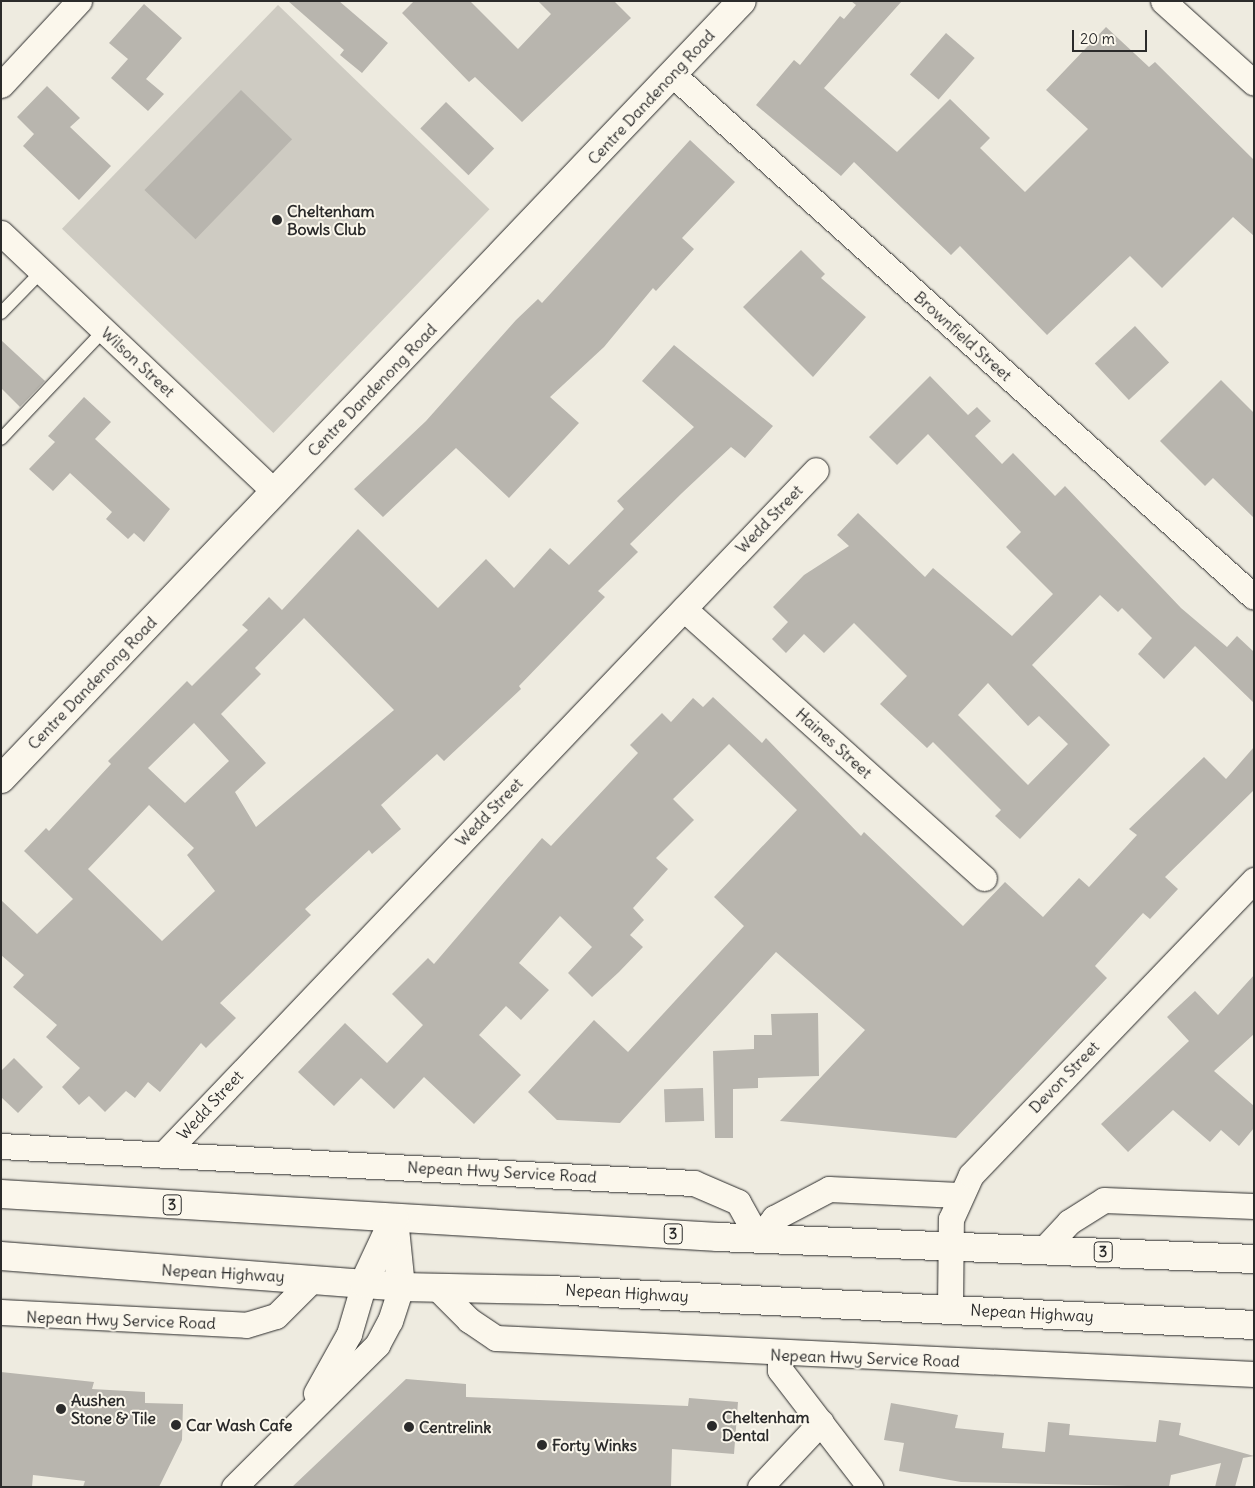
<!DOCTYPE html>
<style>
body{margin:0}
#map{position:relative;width:1255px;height:1488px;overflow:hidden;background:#eeebe0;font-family:Delius,sans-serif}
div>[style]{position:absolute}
.green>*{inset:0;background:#cecbc2;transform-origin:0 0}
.building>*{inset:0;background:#b8b5ae;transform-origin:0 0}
.roads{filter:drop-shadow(0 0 1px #2b2b2b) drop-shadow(0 0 1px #2b2b2b)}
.lane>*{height:12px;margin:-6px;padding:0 6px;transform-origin:6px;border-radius:6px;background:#fbf7ec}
.street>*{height:25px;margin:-12.5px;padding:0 12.5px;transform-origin:12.5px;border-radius:12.5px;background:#fbf7ec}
.secondary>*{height:28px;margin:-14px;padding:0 14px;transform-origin:14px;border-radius:14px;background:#fbf7ec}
.highway>*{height:28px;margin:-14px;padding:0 14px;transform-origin:14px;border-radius:14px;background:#fbf7ec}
.dots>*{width:14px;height:14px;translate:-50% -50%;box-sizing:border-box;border:2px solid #fbf7ec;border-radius:50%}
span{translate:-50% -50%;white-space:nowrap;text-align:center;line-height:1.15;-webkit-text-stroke:4px #fbf7ec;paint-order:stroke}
.shield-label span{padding:1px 4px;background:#fbf7ec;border:1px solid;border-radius:4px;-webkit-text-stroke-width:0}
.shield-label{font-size:15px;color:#2b2b2b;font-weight:700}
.street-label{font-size:16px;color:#2b2b2b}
.poi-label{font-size:16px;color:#2b2b2b;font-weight:700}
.left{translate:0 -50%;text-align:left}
.frame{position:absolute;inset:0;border:2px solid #2b2b2b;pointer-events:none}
.scale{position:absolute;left:1072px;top:30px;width:75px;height:22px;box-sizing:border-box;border:2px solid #2b2b2b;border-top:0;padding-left:6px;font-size:15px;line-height:18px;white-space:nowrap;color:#2b2b2b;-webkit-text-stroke:4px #fbf7ec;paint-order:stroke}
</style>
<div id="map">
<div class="green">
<div style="left:278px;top:5px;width:294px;height:311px;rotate:44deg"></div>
</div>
<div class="building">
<div style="clip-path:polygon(288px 1px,339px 1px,388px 43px,362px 73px,340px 55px,344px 50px)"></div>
<div style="clip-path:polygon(414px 1px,470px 1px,518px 49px,551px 14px,538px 1px,614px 1px,631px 18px,522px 122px,475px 77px,469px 82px,402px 13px)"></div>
<div style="clip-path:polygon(851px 1px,902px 1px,824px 88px,897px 152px,950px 99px,990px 138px,980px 148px,1025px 192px,1088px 129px,1046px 90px,1106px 27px,1149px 67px,1155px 62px,1254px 160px,1254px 236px,1233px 217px,1162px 288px,1130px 256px,1047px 335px,960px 246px,951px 255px,854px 162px,841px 176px,756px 105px,794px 60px,800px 65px,840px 16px,844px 19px,856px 5px)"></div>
<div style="clip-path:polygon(144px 4px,182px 38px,146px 79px,164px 94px,148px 111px,111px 78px,128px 59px,109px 43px)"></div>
<div style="left:946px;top:33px;width:38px;height:55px;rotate:41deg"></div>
<div style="clip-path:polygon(47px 86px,80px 118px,70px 127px,111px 166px,79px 200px,23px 146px,34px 134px,17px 117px)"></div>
<div style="left:241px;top:90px;width:71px;height:139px;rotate:44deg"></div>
<div style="left:446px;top:102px;width:67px;height:37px;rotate:44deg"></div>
<div style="clip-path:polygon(690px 140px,735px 182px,682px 238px,694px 249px,656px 291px,653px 288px,604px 347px,550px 397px,579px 423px,509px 498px,456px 448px,383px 517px,354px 489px,426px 421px,516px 320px,538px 299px,542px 303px)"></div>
<div style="clip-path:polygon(801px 250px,825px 274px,821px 278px,866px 317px,813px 377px,743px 307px)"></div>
<div style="left:1135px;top:326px;width:50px;height:55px;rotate:47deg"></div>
<div style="clip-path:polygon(1px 340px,45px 381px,20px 407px,1px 388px)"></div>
<div style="clip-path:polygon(evenodd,674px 345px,773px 426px,745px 458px,731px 447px,682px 493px,630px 544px,638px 552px,598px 591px,605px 597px,519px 686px,521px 689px,444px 761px,437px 754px,381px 805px,401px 829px,372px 854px,369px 850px,305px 909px,311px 915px,220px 1003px,236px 1018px,206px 1048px,201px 1043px,160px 1092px,148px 1082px,135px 1098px,126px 1091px,105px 1112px,89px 1096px,79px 1105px,62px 1087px,80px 1068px,46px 1037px,57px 1025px,13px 987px,24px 975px,1px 955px,1px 900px,37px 934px,73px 899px,24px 851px,46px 828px,49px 831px,111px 764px,108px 761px,187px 681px,192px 686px,248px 630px,242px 625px,269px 597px,282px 610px,358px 529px,438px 608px,486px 559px,514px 588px,550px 548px,569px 565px,624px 509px,617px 501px,694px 427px,642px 381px,674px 345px,304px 618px,394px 710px,256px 827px,235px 792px,266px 763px,221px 714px,261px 674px,255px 668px,304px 618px,674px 345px,194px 723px,229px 761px,185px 803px,148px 768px,194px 723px,674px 345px,149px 805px,194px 848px,187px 855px,215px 891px,162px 941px,88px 869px,149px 805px)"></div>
<div style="clip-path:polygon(evenodd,930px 376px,968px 415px,977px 407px,991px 421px,975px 436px,1002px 464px,1013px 453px,1055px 496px,1065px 486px,1181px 608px,1227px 647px,1237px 636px,1254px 652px,1254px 703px,1195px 646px,1164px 679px,1138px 654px,1152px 638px,1122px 608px,1118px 612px,1100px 595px,1032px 665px,1110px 745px,1020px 839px,995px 816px,1001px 810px,933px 742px,927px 748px,880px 704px,907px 676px,854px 623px,824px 653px,804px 634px,786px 653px,772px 639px,788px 622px,773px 607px,804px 575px,849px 546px,837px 535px,858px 513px,925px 577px,933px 568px,1012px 636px,1053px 594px,1006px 547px,1021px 532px,928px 434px,897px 465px,869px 437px,930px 376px,988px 683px,1028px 726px,1039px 716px,1068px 744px,1028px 785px,958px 715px,988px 683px)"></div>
<div style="clip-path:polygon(1221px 380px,1254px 413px,1254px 518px,1213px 478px,1205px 486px,1160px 441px)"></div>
<div style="clip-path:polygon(84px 397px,111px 422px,95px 439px,170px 509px,144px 542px,134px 533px,128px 539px,106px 519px,112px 512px,70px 473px,53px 491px,29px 469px,55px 442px,48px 436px)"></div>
<div style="clip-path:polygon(713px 697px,762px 743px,766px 738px,861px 836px,864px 832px,963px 926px,1005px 882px,1043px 917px,1079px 878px,1089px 887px,1137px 835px,1129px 829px,1204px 757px,1226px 779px,1254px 747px,1254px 790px,1165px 877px,1178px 889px,1150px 919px,1143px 913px,1095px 966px,1107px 978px,956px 1138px,780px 1121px,865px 1030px,776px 952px,620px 1123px,557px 1120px,528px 1092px,594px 1020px,628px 1052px,744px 926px,714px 897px,797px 810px,729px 744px,673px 799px,694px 820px,656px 858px,668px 869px,633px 908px,644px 920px,630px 935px,643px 947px,619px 972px,592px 997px,568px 973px,592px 947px,560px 916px,519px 963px,549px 990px,521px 1020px,506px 1006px,479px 1035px,521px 1075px,474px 1124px,424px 1077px,394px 1109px,361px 1078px,334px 1106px,298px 1072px,345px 1023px,387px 1063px,423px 1025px,392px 994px,428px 958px,434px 964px,542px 838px,551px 846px,638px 753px,630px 745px,662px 713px,671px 722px,693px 698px,703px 707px)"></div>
<div style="clip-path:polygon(1254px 975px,1254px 1034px,1214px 1071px,1254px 1106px,1254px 1128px,1239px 1146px,1221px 1130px,1210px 1142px,1173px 1110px,1128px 1152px,1101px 1124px,1189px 1041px,1167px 1017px,1195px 991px,1218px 1015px)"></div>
<div style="clip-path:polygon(818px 1013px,819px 1076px,758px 1078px,758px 1088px,733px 1089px,733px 1138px,715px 1138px,713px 1051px,754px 1049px,754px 1035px,772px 1035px,771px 1014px)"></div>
<div style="clip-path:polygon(14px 1058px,43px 1087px,18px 1113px,1px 1097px,1px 1071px)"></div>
<div style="left:703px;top:1088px;width:33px;height:39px;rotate:88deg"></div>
<div style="clip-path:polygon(1px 1372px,94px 1382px,92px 1389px,145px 1392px,145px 1403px,183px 1404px,182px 1440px,159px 1487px,83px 1487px,85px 1481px,33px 1475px,32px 1487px,1px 1487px)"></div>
<div style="clip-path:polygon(406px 1379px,466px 1384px,466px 1397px,688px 1406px,689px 1398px,738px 1402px,734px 1454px,672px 1449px,671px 1487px,292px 1487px)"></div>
<div style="clip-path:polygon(891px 1403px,958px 1415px,955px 1428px,1004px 1433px,1002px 1448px,1045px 1452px,1048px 1422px,1070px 1424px,1069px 1435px,1156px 1442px,1159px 1420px,1181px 1423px,1179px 1435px,1254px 1456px,1243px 1458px,1235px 1487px,1215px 1487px,1221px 1463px,1171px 1475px,1169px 1487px,961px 1482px,899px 1471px,904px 1443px,884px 1440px)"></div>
</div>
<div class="roads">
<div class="lane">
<div style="left:1px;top:313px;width:57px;rotate:-45.7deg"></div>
<div style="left:1px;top:439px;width:150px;rotate:-46.6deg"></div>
</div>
<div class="street">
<div style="left:1163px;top:1px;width:122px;rotate:42deg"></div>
<div style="left:672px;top:74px;width:782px;rotate:41.94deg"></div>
<div style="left:1px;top:85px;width:115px;rotate:-47.1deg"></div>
<div style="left:1px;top:233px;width:377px;rotate:43.4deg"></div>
<div style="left:684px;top:609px;width:403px;rotate:41.9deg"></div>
<div style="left:1px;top:1146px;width:694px;rotate:3.06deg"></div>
<div style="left:694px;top:1183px;width:48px;rotate:23.4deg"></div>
<div style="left:738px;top:1202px;width:41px;rotate:60.9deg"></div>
<div style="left:758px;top:1238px;width:26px;rotate:-51deg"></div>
<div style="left:774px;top:1218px;width:62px;rotate:-27.8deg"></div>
<div style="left:829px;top:1189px;width:130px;rotate:2.6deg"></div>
<div style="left:163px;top:1155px;width:946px;rotate:-46.37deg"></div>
<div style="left:1043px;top:1250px;width:38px;rotate:-47deg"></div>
<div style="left:1069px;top:1222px;width:41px;rotate:-32.2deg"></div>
<div style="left:1104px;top:1200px;width:150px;rotate:2.3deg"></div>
<div style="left:436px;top:1287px;width:47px;rotate:45deg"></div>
<div style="left:469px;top:1320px;width:32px;rotate:34deg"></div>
<div style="left:496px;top:1338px;width:759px;rotate:2.72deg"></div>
<div style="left:950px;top:1308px;width:89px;rotate:-89.4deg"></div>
<div style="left:951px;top:1219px;width:48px;rotate:-65.6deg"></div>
<div style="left:971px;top:1175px;width:409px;rotate:-46.2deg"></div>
<div style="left:1px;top:1312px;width:245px;rotate:3deg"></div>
<div style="left:246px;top:1325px;width:31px;rotate:-17deg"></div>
<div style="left:276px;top:1316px;width:52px;rotate:-45deg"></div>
<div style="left:780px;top:1354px;width:16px;rotate:90deg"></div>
<div style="left:780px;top:1370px;width:148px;rotate:52.4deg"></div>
<div style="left:316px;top:1393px;width:68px;rotate:-60.8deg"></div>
<div style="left:349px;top:1334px;width:53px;rotate:-73.6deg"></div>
<div style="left:234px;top:1487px;width:202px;rotate:-44.8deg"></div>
<div style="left:377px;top:1345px;width:27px;rotate:-62deg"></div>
<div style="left:390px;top:1321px;width:36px;rotate:-72deg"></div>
<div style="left:760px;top:1487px;width:89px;rotate:-46.8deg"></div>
</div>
<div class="secondary">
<div style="left:1px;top:779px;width:1074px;rotate:-46.4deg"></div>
</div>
<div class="highway">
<div style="left:1px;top:1194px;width:718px;rotate:3.43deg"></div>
<div style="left:718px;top:1237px;width:536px;rotate:2.35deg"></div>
<div style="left:394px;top:1219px;width:68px;rotate:84.1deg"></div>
<div style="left:1px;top:1256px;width:401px;rotate:4.4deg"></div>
<div style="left:401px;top:1287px;width:148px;rotate:1.2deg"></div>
<div style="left:549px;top:1290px;width:706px;rotate:2.84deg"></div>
<div style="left:364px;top:1283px;width:71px;rotate:-64.9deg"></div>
</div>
</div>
<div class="dots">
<div style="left:277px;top:220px;background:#2b2b2b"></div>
<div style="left:61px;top:1409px;background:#2b2b2b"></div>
<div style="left:176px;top:1425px;background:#2b2b2b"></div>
<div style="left:712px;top:1426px;background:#2b2b2b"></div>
<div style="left:409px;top:1427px;background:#2b2b2b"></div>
<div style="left:542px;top:1445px;background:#2b2b2b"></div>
</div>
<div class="shield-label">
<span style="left:172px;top:1205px">3</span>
<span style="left:673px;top:1234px">3</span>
<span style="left:1103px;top:1252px">3</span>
</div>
<div class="street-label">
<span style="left:651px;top:97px;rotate:-47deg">Centre Dandenong Road</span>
<span style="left:963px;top:336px;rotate:42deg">Brownfield Street</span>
<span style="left:138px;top:362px;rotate:43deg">Wilson Street</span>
<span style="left:372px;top:390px;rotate:-46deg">Centre Dandenong Road</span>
<span style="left:769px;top:519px;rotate:-46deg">Wedd Street</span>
<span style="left:92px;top:683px;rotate:-46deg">Centre Dandenong Road</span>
<span style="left:834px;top:743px;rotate:42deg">Haines Street</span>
<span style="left:489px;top:812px;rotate:-46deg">Wedd Street</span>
<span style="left:1064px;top:1077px;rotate:-46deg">Devon Street</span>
<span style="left:210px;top:1105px;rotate:-47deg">Wedd Street</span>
<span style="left:502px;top:1172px;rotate:3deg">Nepean Hwy Service Road</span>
<span style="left:223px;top:1273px;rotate:3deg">Nepean Highway</span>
<span style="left:627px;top:1293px;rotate:3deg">Nepean Highway</span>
<span style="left:1032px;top:1313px;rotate:3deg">Nepean Highway</span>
<span style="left:121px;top:1320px;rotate:2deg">Nepean Hwy Service Road</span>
<span style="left:865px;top:1358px;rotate:2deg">Nepean Hwy Service Road</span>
</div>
<div class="poi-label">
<span class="left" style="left:287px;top:220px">Cheltenham<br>Bowls Club</span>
<span class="left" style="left:71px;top:1409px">Aushen<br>Stone &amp; Tile</span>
<span class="left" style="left:722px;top:1426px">Cheltenham<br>Dental</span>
<span class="left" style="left:186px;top:1425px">Car Wash Cafe</span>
<span class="left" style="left:419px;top:1427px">Centrelink</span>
<span class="left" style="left:552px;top:1445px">Forty Winks</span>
</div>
<div class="frame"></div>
<div class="scale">20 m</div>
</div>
